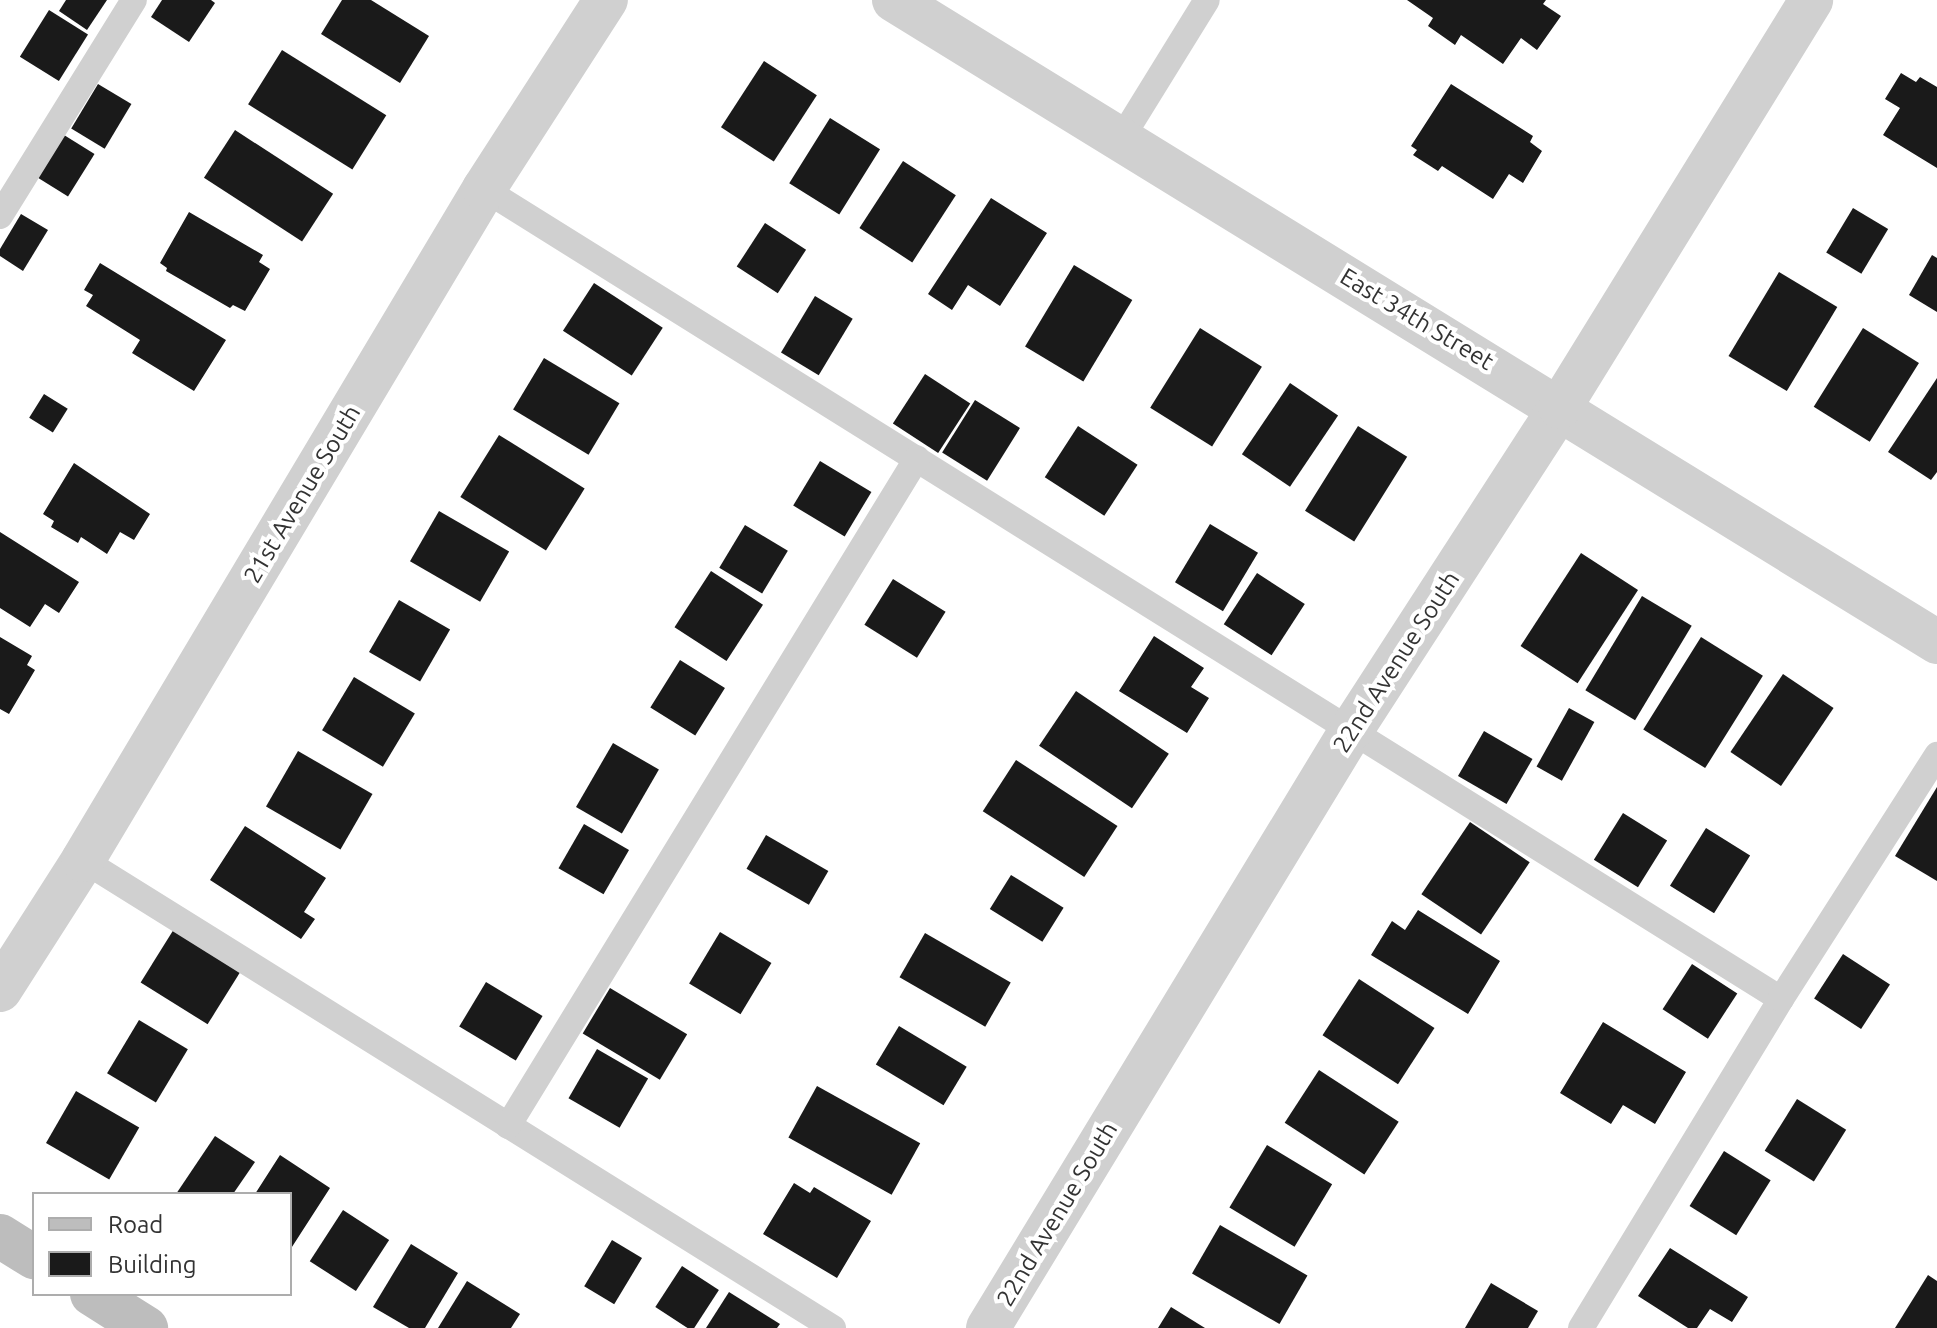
<!DOCTYPE html>
<style>
body{margin:0}
#map{position:relative;width:1937px;height:1328px;overflow:hidden;background:#fff;font-family:Ubuntu,sans-serif}
div>[style]{position:absolute}
.building>*{inset:0;background:#1a1a1a;transform-origin:0 0}
.lane>*{height:26px;margin:-13px;padding:0 13px;transform-origin:13px;border-radius:13px;background:#d0d0d0}
.street>*{height:44px;margin:-22px;padding:0 22px;transform-origin:22px;border-radius:22px;background:#d0d0d0}
.secondary>*{height:44px;margin:-22px;padding:0 22px;transform-origin:22px;border-radius:22px;background:#bdbdbd}
span{translate:-50% -50%;white-space:nowrap;text-align:center;line-height:1.15;-webkit-text-stroke:8px #fff;paint-order:stroke}
.street-label{font-size:24px;color:#333}
.legend{position:absolute;left:32px;top:1192px;width:260px;height:104px;box-sizing:border-box;background:#fff;border:2px solid #adadad;margin:0;padding:10px 14px;list-style:none;font-size:24px;color:#333}
.legend li{display:flex;align-items:center;gap:16px;height:40px}
.legend b{width:40px;border:2px solid #adadad}
</style>
<div id="map">
<div class="building">
<div style="clip-path:polygon(66px 0,107px 0,87px 30px,59px 11px)"></div>
<div style="clip-path:polygon(162px 0,211px 0,215px 3px,189px 42px,151px 17px)"></div>
<div style="clip-path:polygon(342px 0,371px 0,429px 36px,400px 83px,321px 34px)"></div>
<div style="clip-path:polygon(1407px 0,1546px 0,1543px 4px,1561px 16px,1537px 50px,1521px 38px,1503px 64px,1461px 35px,1455px 45px,1428px 26px,1433px 18px)"></div>
<div style="left:49px;top:10px;width:46px;height:55px;rotate:32deg"></div>
<div style="left:282px;top:50px;width:123px;height:64px;rotate:32deg"></div>
<div style="left:764px;top:61px;width:63px;height:79px;rotate:33deg"></div>
<div style="clip-path:polygon(1901px 73px,1916px 82px,1920px 77px,1937px 87px,1937px 168px,1883px 135px,1900px 108px,1885px 99px)"></div>
<div style="left:98px;top:84px;width:39px;height:52px;rotate:31deg"></div>
<div style="clip-path:polygon(1451px 84px,1533px 136px,1530px 142px,1542px 151px,1523px 183px,1509px 174px,1493px 199px,1442px 166px,1438px 171px,1413px 155px,1417px 150px,1411px 146px)"></div>
<div style="left:830px;top:118px;width:59px;height:77px;rotate:32deg"></div>
<div style="left:235px;top:130px;width:117px;height:57px;rotate:33deg"></div>
<div style="left:64px;top:135px;width:36px;height:50px;rotate:32deg"></div>
<div style="left:903px;top:161px;width:63px;height:80px;rotate:33deg"></div>
<div style="clip-path:polygon(991px 198px,1047px 233px,1000px 306px,968px 285px,952px 310px,928px 294px)"></div>
<div style="left:1853px;top:208px;width:41px;height:52px;rotate:31deg"></div>
<div style="clip-path:polygon(189px 212px,263px 255px,259px 262px,270px 269px,245px 311px,233px 305px,230px 308px,166px 271px,167px 268px,160px 263px)"></div>
<div style="clip-path:polygon(21px 214px,48px 230px,23px 271px,0 256px,0 249px)"></div>
<div style="left:765px;top:223px;width:49px;height:52px;rotate:33deg"></div>
<div style="clip-path:polygon(1932px 255px,1937px 258px,1937px 312px,1909px 295px)"></div>
<div style="clip-path:polygon(100px 263px,226px 340px,194px 391px,132px 353px,140px 340px,86px 306px,93px 295px,84px 290px)"></div>
<div style="left:1074px;top:265px;width:68px;height:95px;rotate:31deg"></div>
<div style="left:1779px;top:272px;width:68px;height:98px;rotate:31deg"></div>
<div style="left:594px;top:283px;width:82px;height:57px;rotate:33deg"></div>
<div style="left:815px;top:296px;width:44px;height:66px;rotate:31deg"></div>
<div style="left:1200px;top:328px;width:73px;height:94px;rotate:32deg"></div>
<div style="left:1863px;top:328px;width:66px;height:93px;rotate:32deg"></div>
<div style="left:544px;top:358px;width:88px;height:60px;rotate:31deg"></div>
<div style="left:925px;top:374px;width:54px;height:59px;rotate:33deg"></div>
<div style="clip-path:polygon(1937px 378px,1937px 472px,1931px 480px,1888px 452px)"></div>
<div style="left:1290px;top:383px;width:58px;height:86px;rotate:34deg"></div>
<div style="left:44px;top:394px;width:28px;height:28px;rotate:32deg"></div>
<div style="left:975px;top:400px;width:53px;height:62px;rotate:32deg"></div>
<div style="left:1078px;top:426px;width:71px;height:61px;rotate:33deg"></div>
<div style="left:1358px;top:426px;width:58px;height:100px;rotate:32deg"></div>
<div style="left:499px;top:435px;width:101px;height:73px;rotate:32deg"></div>
<div style="left:820px;top:461px;width:60px;height:52px;rotate:31deg"></div>
<div style="clip-path:polygon(74px 463px,150px 514px,134px 540px,120px 532px,107px 554px,81px 537px,78px 543px,51px 527px,54px 521px,43px 514px)"></div>
<div style="left:439px;top:511px;width:81px;height:58px;rotate:30deg"></div>
<div style="left:1210px;top:524px;width:56px;height:68px;rotate:31deg"></div>
<div style="left:745px;top:525px;width:50px;height:50px;rotate:31deg"></div>
<div style="clip-path:polygon(0 532px,79px 582px,59px 613px,45px 604px,30px 627px,0 608px)"></div>
<div style="left:1581px;top:553px;width:68px;height:111px;rotate:33deg"></div>
<div style="left:711px;top:571px;width:62px;height:67px;rotate:33deg"></div>
<div style="left:1257px;top:573px;width:57px;height:61px;rotate:33deg"></div>
<div style="left:893px;top:579px;width:62px;height:54px;rotate:32deg"></div>
<div style="left:1642px;top:596px;width:58px;height:110px;rotate:31deg"></div>
<div style="left:399px;top:600px;width:59px;height:60px;rotate:30deg"></div>
<div style="clip-path:polygon(1154px 636px,1204px 668px,1191px 687px,1209px 698px,1187px 733px,1119px 691px)"></div>
<div style="clip-path:polygon(0 637px,32px 656px,27px 665px,35px 670px,9px 714px,0 709px)"></div>
<div style="left:1701px;top:637px;width:73px;height:109px;rotate:32deg"></div>
<div style="left:680px;top:660px;width:53px;height:56px;rotate:32deg"></div>
<div style="left:1783px;top:674px;width:61px;height:94px;rotate:34deg"></div>
<div style="left:354px;top:677px;width:71px;height:62px;rotate:31deg"></div>
<div style="left:1076px;top:691px;width:112px;height:66px;rotate:34deg"></div>
<div style="left:1569px;top:708px;width:29px;height:67px;rotate:29deg"></div>
<div style="left:1484px;top:731px;width:56px;height:52px;rotate:30deg"></div>
<div style="left:613px;top:743px;width:53px;height:74px;rotate:30deg"></div>
<div style="left:298px;top:751px;width:86px;height:64px;rotate:30deg"></div>
<div style="left:1016px;top:760px;width:121px;height:61px;rotate:33deg"></div>
<div style="clip-path:polygon(1937px 787px,1937px 881px,1895px 856px)"></div>
<div style="left:1623px;top:813px;width:52px;height:55px;rotate:32deg"></div>
<div style="left:1470px;top:822px;width:72px;height:87px;rotate:34deg"></div>
<div style="left:584px;top:824px;width:52px;height:51px;rotate:30deg"></div>
<div style="clip-path:polygon(245px 826px,326px 878px,304px 912px,315px 919px,301px 939px,210px 880px)"></div>
<div style="left:1706px;top:828px;width:52px;height:68px;rotate:32deg"></div>
<div style="left:766px;top:835px;width:72px;height:39px;rotate:30deg"></div>
<div style="left:1011px;top:875px;width:62px;height:40px;rotate:32deg"></div>
<div style="clip-path:polygon(1418px 910px,1500px 961px,1468px 1014px,1371px 955px,1392px 921px,1405px 930px)"></div>
<div style="left:174px;top:929px;width:79px;height:63px;rotate:32deg"></div>
<div style="left:720px;top:932px;width:60px;height:60px;rotate:31deg"></div>
<div style="left:925px;top:933px;width:99px;height:51px;rotate:30deg"></div>
<div style="left:1843px;top:954px;width:56px;height:53px;rotate:33deg"></div>
<div style="left:1692px;top:964px;width:54px;height:54px;rotate:33deg"></div>
<div style="left:1359px;top:979px;width:90px;height:67px;rotate:33deg"></div>
<div style="left:486px;top:982px;width:66px;height:52px;rotate:31deg"></div>
<div style="left:610px;top:988px;width:90px;height:53px;rotate:31deg"></div>
<div style="left:139px;top:1020px;width:57px;height:62px;rotate:31deg"></div>
<div style="clip-path:polygon(1603px 1022px,1686px 1072px,1655px 1124px,1623px 1105px,1611px 1124px,1560px 1093px)"></div>
<div style="left:899px;top:1026px;width:79px;height:45px;rotate:31deg"></div>
<div style="left:597px;top:1049px;width:59px;height:57px;rotate:30deg"></div>
<div style="left:1319px;top:1070px;width:95px;height:63px;rotate:33deg"></div>
<div style="left:817px;top:1086px;width:118px;height:59px;rotate:29deg"></div>
<div style="left:76px;top:1091px;width:73px;height:60px;rotate:30deg"></div>
<div style="left:1797px;top:1099px;width:58px;height:61px;rotate:32deg"></div>
<div style="clip-path:polygon(215px 1136px,255px 1162px,233px 1194px,176px 1194px)"></div>
<div style="left:1267px;top:1145px;width:76px;height:73px;rotate:31deg"></div>
<div style="left:1724px;top:1151px;width:55px;height:65px;rotate:32deg"></div>
<div style="clip-path:polygon(280px 1155px,330px 1188px,290px 1250px,290px 1194px,255px 1194px)"></div>
<div style="clip-path:polygon(794px 1183px,810px 1193px,814px 1187px,871px 1221px,837px 1278px,763px 1234px)"></div>
<div style="left:343px;top:1210px;width:55px;height:61px;rotate:33deg"></div>
<div style="left:1220px;top:1225px;width:101px;height:56px;rotate:30deg"></div>
<div style="left:612px;top:1240px;width:35px;height:54px;rotate:31deg"></div>
<div style="clip-path:polygon(411px 1244px,458px 1273px,425px 1328px,409px 1328px,373px 1307px)"></div>
<div style="clip-path:polygon(1670px 1248px,1748px 1297px,1732px 1322px,1710px 1309px,1697px 1328px,1688px 1328px,1638px 1296px)"></div>
<div style="left:682px;top:1266px;width:44px;height:49px;rotate:33deg"></div>
<div style="clip-path:polygon(1928px 1275px,1937px 1281px,1937px 1328px,1895px 1328px)"></div>
<div style="clip-path:polygon(467px 1281px,520px 1314px,511px 1328px,438px 1328px)"></div>
<div style="clip-path:polygon(1491px 1283px,1538px 1311px,1528px 1328px,1465px 1328px)"></div>
<div style="clip-path:polygon(729px 1292px,780px 1324px,777px 1328px,706px 1328px)"></div>
<div style="clip-path:polygon(1171px 1307px,1205px 1328px,1158px 1328px)"></div>
</div>
<div class="lane">
<div style="left:1121px;top:139px;width:163px;rotate:-58.3deg"></div>
<div style="left:484px;top:189px;width:1529px;rotate:31.99deg"></div>
<div style="left:0;top:216px;width:254px;rotate:-58.2deg"></div>
<div style="left:83px;top:860px;width:884px;rotate:31.96deg"></div>
<div style="left:508px;top:1126px;width:783px;rotate:-58.52deg"></div>
<div style="left:1581px;top:1328px;width:385px;rotate:-58.7deg"></div>
<div style="left:1781px;top:999px;width:290px;rotate:-57.4deg"></div>
</div>
<div class="street">
<div style="left:894px;top:0;width:1225px;rotate:31.61deg"></div>
<div style="left:0;top:990px;width:154px;rotate:-57.4deg"></div>
<div style="left:83px;top:860px;width:782px;rotate:-59.14deg"></div>
<div style="left:484px;top:189px;width:225px;rotate:-57.2deg"></div>
<div style="left:988px;top:1328px;width:701px;rotate:-58.71deg"></div>
<div style="left:1352px;top:729px;width:383px;rotate:-57.1deg"></div>
<div style="left:1560px;top:407px;width:478px;rotate:-58.3deg"></div>
</div>
<div class="secondary">
<div style="left:0;top:1236px;width:40px;rotate:32deg"></div>
<div style="left:92px;top:1294px;width:64px;rotate:32.2deg"></div>
</div>
<div class="street-label">
<span style="left:1417px;top:319px;rotate:31deg">East 34th Street</span>
<span style="left:302px;top:494px;rotate:-59deg">21st Avenue South</span>
<span style="left:1396px;top:662px;rotate:-57deg">22nd Avenue South</span>
<span style="left:1057px;top:1214px;rotate:-59deg">22nd Avenue South</span>
</div>
<ul class="legend">
<li><b style="height:10px;background:#bdbdbd"></b>Road</li>
<li><b style="height:22px;background:#1a1a1a"></b>Building</li>
</ul>
</div>
